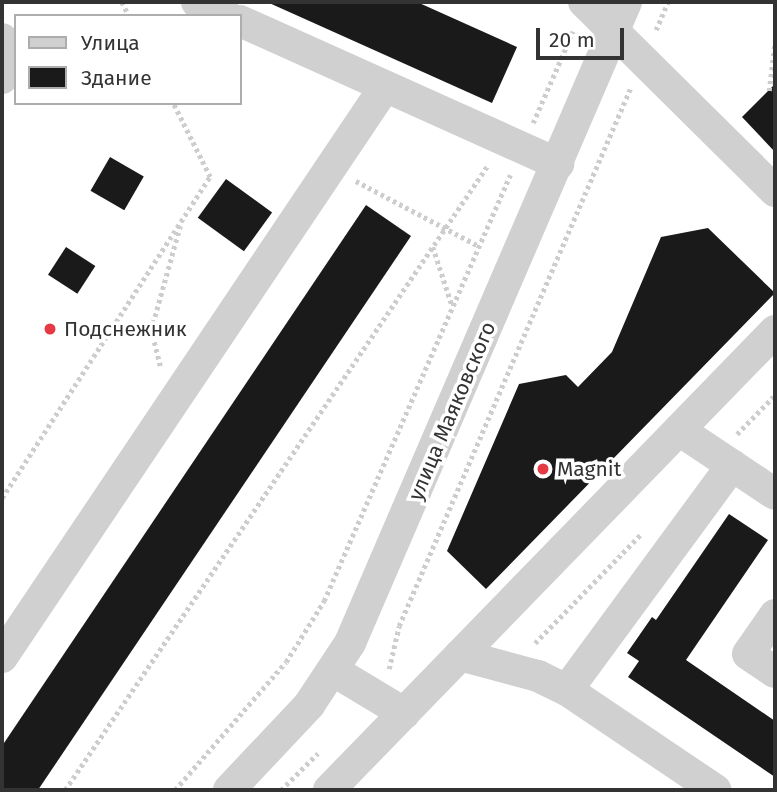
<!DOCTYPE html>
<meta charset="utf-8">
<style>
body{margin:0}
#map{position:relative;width:777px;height:792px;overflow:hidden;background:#fff;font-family:"Fira Sans",sans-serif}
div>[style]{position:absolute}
.building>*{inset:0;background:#1a1a1a;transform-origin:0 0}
.path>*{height:4.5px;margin-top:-2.25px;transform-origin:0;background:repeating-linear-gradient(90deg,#cdcdcd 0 3.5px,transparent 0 7px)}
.minor>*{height:32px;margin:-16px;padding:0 16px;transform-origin:16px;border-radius:16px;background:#d0d0d0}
.dots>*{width:19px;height:19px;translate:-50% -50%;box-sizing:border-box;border:4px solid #fff;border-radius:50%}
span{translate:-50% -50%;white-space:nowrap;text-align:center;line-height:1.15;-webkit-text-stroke:7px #fff;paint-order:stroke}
.poi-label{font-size:21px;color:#333}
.left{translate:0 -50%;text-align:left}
.street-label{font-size:21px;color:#333}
.frame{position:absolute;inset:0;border:4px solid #333;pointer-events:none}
.legend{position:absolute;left:14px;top:14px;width:228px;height:91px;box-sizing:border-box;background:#fff;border:2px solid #adadad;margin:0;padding:9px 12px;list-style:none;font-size:21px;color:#333}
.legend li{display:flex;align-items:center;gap:14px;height:35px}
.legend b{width:35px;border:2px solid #adadad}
.scale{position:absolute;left:536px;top:28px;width:88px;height:32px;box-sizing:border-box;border:4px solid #333;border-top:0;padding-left:9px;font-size:21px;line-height:24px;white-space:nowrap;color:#333;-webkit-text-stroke:5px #fff;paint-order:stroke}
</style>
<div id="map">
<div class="building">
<div style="clip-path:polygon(267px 2px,417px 2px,517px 47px,492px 103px)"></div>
<div style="clip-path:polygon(775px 84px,775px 152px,742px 117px)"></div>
<div style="left:110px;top:157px;width:39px;height:39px;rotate:30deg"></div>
<div style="left:226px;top:179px;width:57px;height:48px;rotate:36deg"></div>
<div style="clip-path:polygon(366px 205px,411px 236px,38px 790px,2px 790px,2px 746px)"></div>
<div style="clip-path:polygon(708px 228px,775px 293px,486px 589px,447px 551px,519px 384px,566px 375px,578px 387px,612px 352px,661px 237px)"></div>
<div style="left:66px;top:247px;width:35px;height:33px;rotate:33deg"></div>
<div style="clip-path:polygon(729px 514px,768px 540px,686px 660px,775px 721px,775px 777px,628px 677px,639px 661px,627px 653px,652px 617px,656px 620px)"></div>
</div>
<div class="path">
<div style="left:122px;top:2px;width:16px;rotate:63deg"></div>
<div style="left:656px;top:30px;width:30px;rotate:-67deg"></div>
<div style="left:769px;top:91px;width:50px;rotate:-83.2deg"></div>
<div style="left:533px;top:123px;width:100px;rotate:-66.5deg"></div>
<div style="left:356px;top:181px;width:139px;rotate:27.9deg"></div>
<div style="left:433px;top:247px;width:61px;rotate:71.9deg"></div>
<div style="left:160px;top:366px;width:37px;rotate:-104deg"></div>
<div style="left:151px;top:330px;width:108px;rotate:-74.4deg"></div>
<div style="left:737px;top:434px;width:54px;rotate:-45.7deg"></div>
<div style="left:2px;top:498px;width:382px;rotate:-57.1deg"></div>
<div style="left:210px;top:177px;width:83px;rotate:-116.6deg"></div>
<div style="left:535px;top:643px;width:152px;rotate:-45.8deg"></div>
<div style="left:389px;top:669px;width:44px;rotate:-76.9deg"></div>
<div style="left:399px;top:626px;width:585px;rotate:-66.72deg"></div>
<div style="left:65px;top:790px;width:755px;rotate:-55.91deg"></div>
<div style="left:175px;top:790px;width:169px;rotate:-49.1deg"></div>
<div style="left:286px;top:662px;width:72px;rotate:-58.1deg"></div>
<div style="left:324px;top:601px;width:465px;rotate:-66.4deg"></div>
<div style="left:281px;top:790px;width:52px;rotate:-45deg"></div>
</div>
<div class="minor">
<div style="left:197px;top:2px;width:33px;rotate:25deg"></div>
<div style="left:584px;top:2px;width:269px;rotate:44.7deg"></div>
<div style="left:240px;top:21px;width:349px;rotate:24.2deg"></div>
<div style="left:2px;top:39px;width:21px;rotate:47deg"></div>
<div style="left:2px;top:78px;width:19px;rotate:-43deg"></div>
<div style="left:679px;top:430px;width:115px;rotate:33.7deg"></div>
<div style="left:775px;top:615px;width:47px;rotate:124.7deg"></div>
<div style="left:748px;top:654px;width:32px;rotate:34deg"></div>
<div style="left:460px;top:655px;width:81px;rotate:15.1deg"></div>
<div style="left:538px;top:676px;width:32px;rotate:26deg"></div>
<div style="left:567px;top:690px;width:179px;rotate:34deg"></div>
<div style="left:2px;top:657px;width:685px;rotate:-56.12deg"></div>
<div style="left:334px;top:671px;width:82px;rotate:31deg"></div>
<div style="left:567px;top:690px;width:279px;rotate:-53.7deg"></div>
<div style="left:229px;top:790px;width:117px;rotate:-46.7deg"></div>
<div style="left:309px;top:705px;width:74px;rotate:-56.5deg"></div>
<div style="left:350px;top:643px;width:698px;rotate:-66.7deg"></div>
<div style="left:329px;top:790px;width:640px;rotate:-45.82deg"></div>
</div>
<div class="dots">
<div style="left:50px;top:329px;background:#e63946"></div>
<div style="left:543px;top:469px;background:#e63946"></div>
</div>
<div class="poi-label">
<span class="left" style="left:64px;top:329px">Подснежник</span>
<span class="left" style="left:557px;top:469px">Magnit</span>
</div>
<div class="street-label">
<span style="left:452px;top:411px;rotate:-67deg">улица Маяковского</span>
</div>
<div class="frame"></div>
<ul class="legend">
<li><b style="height:9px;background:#d0d0d0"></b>Улица</li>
<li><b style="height:19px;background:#1a1a1a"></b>Здание</li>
</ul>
<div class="scale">20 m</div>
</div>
